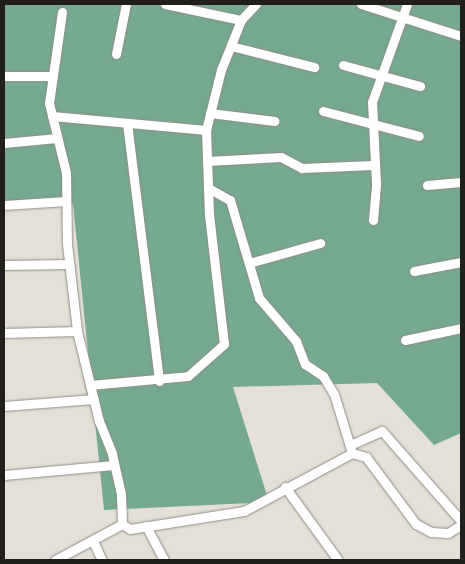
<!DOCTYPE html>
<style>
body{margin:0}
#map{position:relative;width:465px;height:564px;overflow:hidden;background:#e4e0d7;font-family:"PT Sans Narrow",sans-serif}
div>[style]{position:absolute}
.forest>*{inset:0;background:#75aa90}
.roads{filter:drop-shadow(0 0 1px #908c85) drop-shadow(0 0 1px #908c85)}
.street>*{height:9px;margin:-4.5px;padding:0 4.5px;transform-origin:4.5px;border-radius:4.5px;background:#fff}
span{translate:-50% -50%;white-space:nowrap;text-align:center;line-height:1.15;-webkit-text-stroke:4px #fff;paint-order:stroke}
.frame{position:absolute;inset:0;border:5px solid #211f1c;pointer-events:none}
</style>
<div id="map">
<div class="forest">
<div style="clip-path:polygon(4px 4px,461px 4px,461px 433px,434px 445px,377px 383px,233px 387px,269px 502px,104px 510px,73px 204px,4px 207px)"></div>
</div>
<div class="roads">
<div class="street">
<div style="left:165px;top:4px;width:78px;rotate:11.9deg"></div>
<div style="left:361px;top:4px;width:105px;rotate:17.7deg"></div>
<div style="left:62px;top:12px;width:92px;rotate:98.1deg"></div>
<div style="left:49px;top:103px;width:72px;rotate:76.3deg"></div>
<div style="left:66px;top:173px;width:71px;rotate:89.2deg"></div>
<div style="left:67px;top:244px;width:88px;rotate:83.4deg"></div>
<div style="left:77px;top:331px;width:93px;rotate:76.3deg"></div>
<div style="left:99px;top:421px;width:35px;rotate:68deg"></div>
<div style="left:112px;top:454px;width:41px;rotate:77.3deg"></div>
<div style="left:121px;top:494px;width:30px;rotate:88deg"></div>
<div style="left:122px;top:524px;width:9px;rotate:32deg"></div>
<div style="left:130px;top:529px;width:115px;rotate:-9deg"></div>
<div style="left:244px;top:511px;width:123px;rotate:-28.2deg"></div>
<div style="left:352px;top:453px;width:15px;rotate:16deg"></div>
<div style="left:366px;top:457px;width:84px;rotate:53.3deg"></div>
<div style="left:416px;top:524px;width:17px;rotate:28deg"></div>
<div style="left:431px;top:532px;width:17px;rotate:3deg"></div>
<div style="left:448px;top:533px;width:15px;rotate:-32deg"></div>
<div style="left:231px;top:46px;width:86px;rotate:14.2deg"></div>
<div style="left:116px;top:54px;width:51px;rotate:-78.7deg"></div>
<div style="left:343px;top:65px;width:80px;rotate:15.3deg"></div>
<div style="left:4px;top:76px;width:47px"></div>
<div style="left:323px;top:111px;width:99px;rotate:14.6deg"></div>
<div style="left:210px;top:113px;width:65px;rotate:7deg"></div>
<div style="left:52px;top:116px;width:155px;rotate:5.2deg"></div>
<div style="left:127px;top:123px;width:260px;rotate:82.9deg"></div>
<div style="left:4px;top:143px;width:53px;rotate:-5.4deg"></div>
<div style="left:207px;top:161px;width:74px;rotate:-3.1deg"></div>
<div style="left:281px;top:157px;width:24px;rotate:28deg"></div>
<div style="left:302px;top:168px;width:71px;rotate:-2.4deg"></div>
<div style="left:427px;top:185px;width:34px;rotate:-5deg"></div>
<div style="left:208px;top:188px;width:25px;rotate:29deg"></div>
<div style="left:230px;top:200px;width:102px;rotate:73.5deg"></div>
<div style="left:259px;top:298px;width:57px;rotate:49.3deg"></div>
<div style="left:296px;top:341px;width:25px;rotate:69deg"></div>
<div style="left:305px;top:364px;width:22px;rotate:34deg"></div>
<div style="left:323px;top:376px;width:21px;rotate:59deg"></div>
<div style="left:334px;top:394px;width:62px;rotate:73deg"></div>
<div style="left:4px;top:205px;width:62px;rotate:-3.7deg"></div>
<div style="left:373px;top:220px;width:37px;rotate:-85deg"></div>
<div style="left:376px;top:183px;width:81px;rotate:-92.8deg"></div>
<div style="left:372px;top:102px;width:104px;rotate:-70.3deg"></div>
<div style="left:249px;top:263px;width:74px;rotate:-15.7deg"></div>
<div style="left:4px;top:265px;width:65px;rotate:-0.9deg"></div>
<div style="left:414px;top:271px;width:48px;rotate:-10.8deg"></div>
<div style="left:4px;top:333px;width:73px;rotate:-1.6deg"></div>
<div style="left:405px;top:340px;width:57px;rotate:-12.1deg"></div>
<div style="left:90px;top:385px;width:98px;rotate:-5.2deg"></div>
<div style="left:188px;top:376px;width:48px;rotate:-41.6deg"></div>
<div style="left:224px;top:344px;width:130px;rotate:-96.6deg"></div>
<div style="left:209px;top:215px;width:85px;rotate:-92deg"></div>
<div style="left:206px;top:130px;width:62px;rotate:-76deg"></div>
<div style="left:221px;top:70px;width:54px;rotate:-68.2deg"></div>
<div style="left:241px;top:20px;width:22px;rotate:-47deg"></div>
<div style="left:4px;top:406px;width:90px;rotate:-4.4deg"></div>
<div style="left:350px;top:445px;width:35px;rotate:-24deg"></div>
<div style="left:382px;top:431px;width:120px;rotate:48.7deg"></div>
<div style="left:4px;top:475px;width:110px;rotate:-5.2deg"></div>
<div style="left:285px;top:487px;width:90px;rotate:54deg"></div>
<div style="left:146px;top:526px;width:38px;rotate:62deg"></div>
<div style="left:93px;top:541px;width:21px;rotate:65deg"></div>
<div style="left:55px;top:560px;width:76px;rotate:-28.2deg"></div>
</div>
</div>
<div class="frame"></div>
</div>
